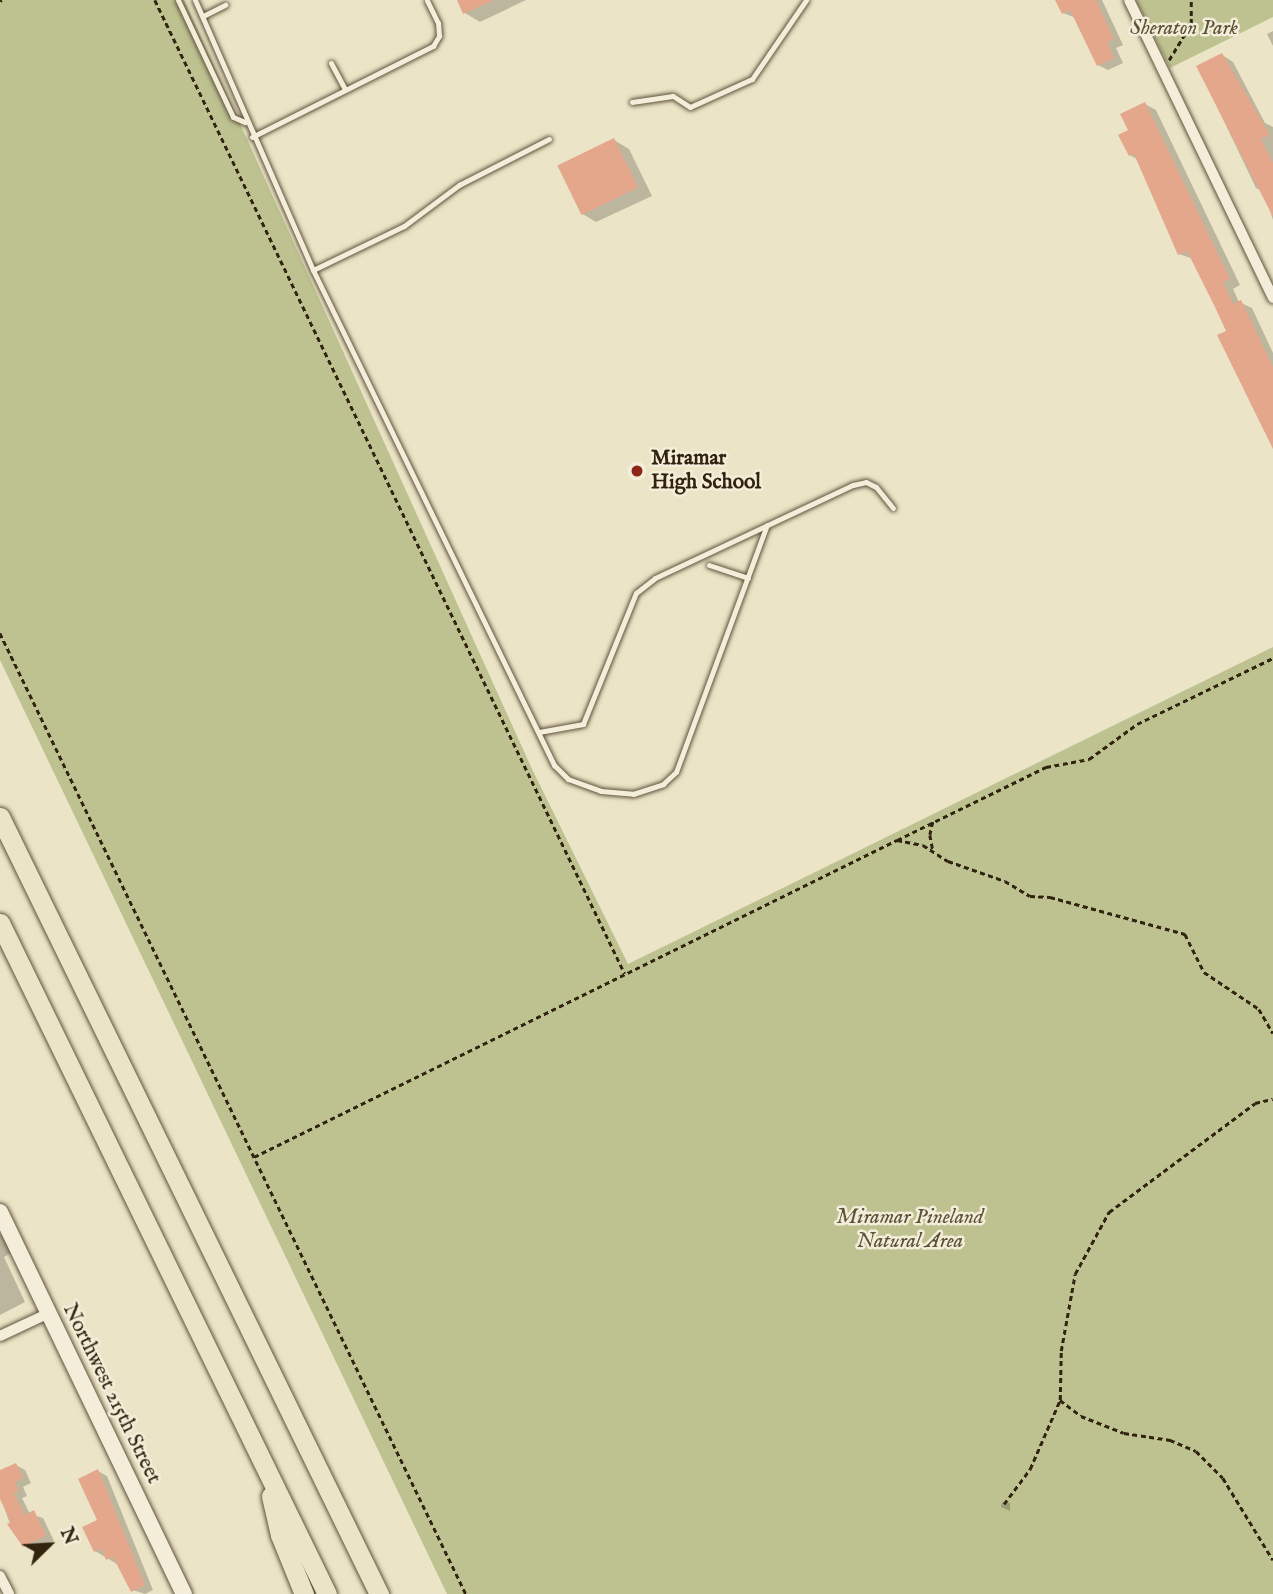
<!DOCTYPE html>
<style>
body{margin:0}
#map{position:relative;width:1273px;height:1594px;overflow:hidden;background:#ece4c6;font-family:"IM FELL English",serif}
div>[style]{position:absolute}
.green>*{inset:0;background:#bec291}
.shadow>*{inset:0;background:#0003}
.building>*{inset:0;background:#e4a78b;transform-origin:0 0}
.path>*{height:2.5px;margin-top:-1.25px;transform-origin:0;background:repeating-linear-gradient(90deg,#32230f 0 5px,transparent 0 8.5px)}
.roads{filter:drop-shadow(0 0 2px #60533d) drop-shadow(0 0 2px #60533d)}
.lane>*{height:5px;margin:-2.5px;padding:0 2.5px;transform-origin:2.5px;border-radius:2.5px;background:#f3edda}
.street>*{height:10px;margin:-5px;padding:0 5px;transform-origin:5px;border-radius:5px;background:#f3edda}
.secondary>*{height:16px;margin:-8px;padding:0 8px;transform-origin:8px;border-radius:8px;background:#f3edda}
.highway>*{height:19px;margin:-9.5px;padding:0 9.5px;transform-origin:9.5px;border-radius:9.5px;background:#ece4c6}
.dots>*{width:19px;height:19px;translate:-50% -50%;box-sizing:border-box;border:4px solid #f3edda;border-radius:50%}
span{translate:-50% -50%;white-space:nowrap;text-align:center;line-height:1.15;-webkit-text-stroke:5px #f3edda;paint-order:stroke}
.park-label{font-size:21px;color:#5c5336;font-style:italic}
.poi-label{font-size:21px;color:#32230f;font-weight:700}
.left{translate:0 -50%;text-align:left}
.street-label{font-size:21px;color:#32230f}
.north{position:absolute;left:14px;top:1510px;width:70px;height:70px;-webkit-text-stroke:5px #f3edda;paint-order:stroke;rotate:66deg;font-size:19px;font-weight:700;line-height:28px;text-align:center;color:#32230f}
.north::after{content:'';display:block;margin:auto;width:24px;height:32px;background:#32230f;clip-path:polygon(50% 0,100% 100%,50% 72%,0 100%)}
</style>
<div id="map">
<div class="green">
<div style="clip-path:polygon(0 0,184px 0,532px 769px,628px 964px,1273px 647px,1273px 1594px,447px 1594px,0 660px)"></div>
<div style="clip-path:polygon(1136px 0,1273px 0,1273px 17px,1170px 68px)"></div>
</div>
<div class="shadow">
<div style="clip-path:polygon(458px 0,526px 0,480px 22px,465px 13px)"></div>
<div style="clip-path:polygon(1057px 0,1102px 0,1123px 45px,1116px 48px,1123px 63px,1108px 70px,1098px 65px,1076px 18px,1063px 13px)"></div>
<div style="clip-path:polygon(1273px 31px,1273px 46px,1267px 34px)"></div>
<div style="clip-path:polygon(1222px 55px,1233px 62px,1265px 123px,1273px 127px,1273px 220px,1264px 192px,1256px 188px,1198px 67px)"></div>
<div style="clip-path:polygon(1145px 104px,1156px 110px,1240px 285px,1233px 289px,1239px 302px,1252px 308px,1273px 353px,1273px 446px,1228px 331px,1193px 259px,1179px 254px,1138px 160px,1130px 155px,1131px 131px)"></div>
<div style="clip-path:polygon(614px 140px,629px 149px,652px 196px,596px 222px,581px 213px)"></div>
<div style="clip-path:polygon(0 1234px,13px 1252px,4px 1257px,25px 1302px,0 1315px)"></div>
<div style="clip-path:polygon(16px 1465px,25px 1470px,31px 1483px,23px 1487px,27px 1496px,22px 1498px,30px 1514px,43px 1518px,54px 1541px,34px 1551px,13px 1532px,0 1496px,0 1472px)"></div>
<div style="clip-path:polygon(98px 1471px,107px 1476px,153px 1590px,145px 1594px,133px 1590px,117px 1564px,95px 1551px,100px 1520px)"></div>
<div style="clip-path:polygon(1002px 1502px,1010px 1503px,1010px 1511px,1001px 1507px)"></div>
</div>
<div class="building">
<div style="clip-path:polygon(457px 0,494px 0,463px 14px)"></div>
<div style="clip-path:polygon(1055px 0,1096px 0,1114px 39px,1107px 42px,1114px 58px,1097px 66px,1070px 10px,1062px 14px)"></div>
<div style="clip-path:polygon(1222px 53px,1270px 135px,1261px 139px,1273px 163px,1273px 217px,1196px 66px)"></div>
<div style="clip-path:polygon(1145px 102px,1230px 279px,1223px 282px,1233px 304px,1241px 300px,1273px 367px,1273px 449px,1217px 335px,1226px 331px,1214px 305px,1187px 251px,1178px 255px,1134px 154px,1129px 156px,1118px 135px,1128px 130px,1120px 114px)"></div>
<div style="left:614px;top:138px;width:55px;height:63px;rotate:64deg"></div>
<div style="clip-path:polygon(16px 1463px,23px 1478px,15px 1482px,19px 1491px,14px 1493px,25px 1515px,34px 1510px,46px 1536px,23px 1547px,7px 1524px,11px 1522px,0 1499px,0 1470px)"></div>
<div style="clip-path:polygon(98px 1469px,145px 1585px,131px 1592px,113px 1557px,106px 1560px,101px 1548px,94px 1552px,82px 1527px,97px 1520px,78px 1479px)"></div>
</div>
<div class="path">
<div style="left:155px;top:0;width:1081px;rotate:64.24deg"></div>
<div style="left:0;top:1px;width:2px;rotate:-27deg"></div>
<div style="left:1169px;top:60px;width:42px;rotate:-58.6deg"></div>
<div style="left:1191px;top:24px;width:24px;rotate:-90deg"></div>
<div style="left:0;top:633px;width:1068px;rotate:64.13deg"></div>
<div style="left:933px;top:822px;width:13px;rotate:103deg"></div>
<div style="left:930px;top:835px;width:15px;rotate:79deg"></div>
<div style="left:897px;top:840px;width:166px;rotate:-26.1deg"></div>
<div style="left:1046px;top:767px;width:44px;rotate:-10.5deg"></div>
<div style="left:1089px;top:759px;width:59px;rotate:-36.1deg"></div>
<div style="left:1137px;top:724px;width:151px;rotate:-25.9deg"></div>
<div style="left:254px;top:1157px;width:717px;rotate:-26.24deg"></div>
<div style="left:897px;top:840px;width:26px;rotate:11deg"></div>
<div style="left:923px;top:845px;width:30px;rotate:33deg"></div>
<div style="left:948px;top:861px;width:60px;rotate:19.3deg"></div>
<div style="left:1005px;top:881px;width:29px;rotate:31deg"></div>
<div style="left:1030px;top:896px;width:20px;rotate:3deg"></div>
<div style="left:1050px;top:897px;width:140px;rotate:15.3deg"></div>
<div style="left:1185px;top:934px;width:42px;rotate:63.4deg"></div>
<div style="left:1204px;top:972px;width:66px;rotate:33.9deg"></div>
<div style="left:1259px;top:1009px;width:28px;rotate:60deg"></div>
<div style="left:1060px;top:1400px;width:26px;rotate:37deg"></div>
<div style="left:1081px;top:1416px;width:46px;rotate:21.6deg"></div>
<div style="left:1124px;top:1433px;width:47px;rotate:8.7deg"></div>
<div style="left:1170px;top:1440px;width:28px;rotate:23deg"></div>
<div style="left:1196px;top:1451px;width:38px;rotate:45deg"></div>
<div style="left:1223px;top:1478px;width:96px;rotate:58.6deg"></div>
<div style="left:1004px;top:1504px;width:44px;rotate:-53.4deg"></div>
<div style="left:1030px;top:1469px;width:75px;rotate:-66.5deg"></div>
<div style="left:1060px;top:1400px;width:49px;rotate:-88.8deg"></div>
<div style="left:1061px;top:1351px;width:78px;rotate:-79.7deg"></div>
<div style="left:1075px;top:1274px;width:71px;rotate:-61.3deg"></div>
<div style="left:1109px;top:1212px;width:182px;rotate:-36.7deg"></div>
<div style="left:1255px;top:1103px;width:18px;rotate:-13deg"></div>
</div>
<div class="roads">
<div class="lane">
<div style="left:178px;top:0;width:129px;rotate:64.8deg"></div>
<div style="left:233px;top:117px;width:13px;rotate:23deg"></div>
<div style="left:195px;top:0;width:295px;rotate:66.4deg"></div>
<div style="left:313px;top:270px;width:551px;rotate:64.04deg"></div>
<div style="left:554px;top:765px;width:20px;rotate:45deg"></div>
<div style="left:568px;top:779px;width:35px;rotate:20deg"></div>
<div style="left:601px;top:791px;width:32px;rotate:5deg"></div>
<div style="left:633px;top:794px;width:32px;rotate:-18deg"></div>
<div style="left:663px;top:784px;width:18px;rotate:-43deg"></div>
<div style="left:676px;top:772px;width:263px;rotate:-69.8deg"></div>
<div style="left:203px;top:16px;width:25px;rotate:-27deg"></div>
<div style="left:331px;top:63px;width:30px;rotate:62deg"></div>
<div style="left:632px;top:102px;width:41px;rotate:-8.3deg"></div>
<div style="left:673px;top:96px;width:20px;rotate:33deg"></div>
<div style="left:690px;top:107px;width:68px;rotate:-24.3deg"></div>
<div style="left:752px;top:79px;width:96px;rotate:-55.6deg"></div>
<div style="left:252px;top:137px;width:203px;rotate:-26.7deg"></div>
<div style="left:433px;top:46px;width:12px;rotate:-59deg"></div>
<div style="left:439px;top:36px;width:13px;rotate:-94deg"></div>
<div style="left:438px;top:23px;width:25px;rotate:-116deg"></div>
<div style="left:313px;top:270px;width:101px;rotate:-25.8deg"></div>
<div style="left:404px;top:226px;width:69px;rotate:-36.7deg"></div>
<div style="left:459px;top:185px;width:101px;rotate:-27.1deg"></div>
<div style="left:709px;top:565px;width:41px;rotate:18.4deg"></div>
<div style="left:539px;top:732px;width:45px;rotate:-10.3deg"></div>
<div style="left:583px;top:724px;width:141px;rotate:-68deg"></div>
<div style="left:636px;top:593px;width:24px;rotate:-38deg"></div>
<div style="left:655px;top:578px;width:219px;rotate:-25.2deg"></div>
<div style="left:853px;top:485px;width:13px;rotate:-13deg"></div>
<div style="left:866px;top:482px;width:11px;rotate:27deg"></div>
<div style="left:876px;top:487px;width:27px;rotate:51deg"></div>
</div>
<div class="street">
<div style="left:1129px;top:0;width:331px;rotate:64.2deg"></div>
<div style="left:0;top:1336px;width:54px;rotate:-25.1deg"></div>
<div style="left:0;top:1576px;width:20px;rotate:63deg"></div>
</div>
<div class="secondary">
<div style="left:0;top:1212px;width:424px;rotate:64.3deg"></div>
</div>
<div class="highway">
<div style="left:0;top:817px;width:865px;rotate:64deg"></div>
<div style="left:0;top:923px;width:746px;rotate:64.02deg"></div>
<div style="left:271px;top:1496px;width:40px;rotate:77deg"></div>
<div style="left:280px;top:1535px;width:64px;rotate:67.9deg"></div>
</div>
</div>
<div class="dots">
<div style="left:637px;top:471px;background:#8f2418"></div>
</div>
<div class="park-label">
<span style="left:1184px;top:29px">Sheraton Park</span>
<span style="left:910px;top:1230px">Miramar Pineland<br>Natural Area</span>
</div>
<div class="poi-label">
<span class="left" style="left:651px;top:471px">Miramar<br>High School</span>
</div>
<div class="street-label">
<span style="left:111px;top:1394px;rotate:64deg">Northwest 215th Street</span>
</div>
<div class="north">N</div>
</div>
